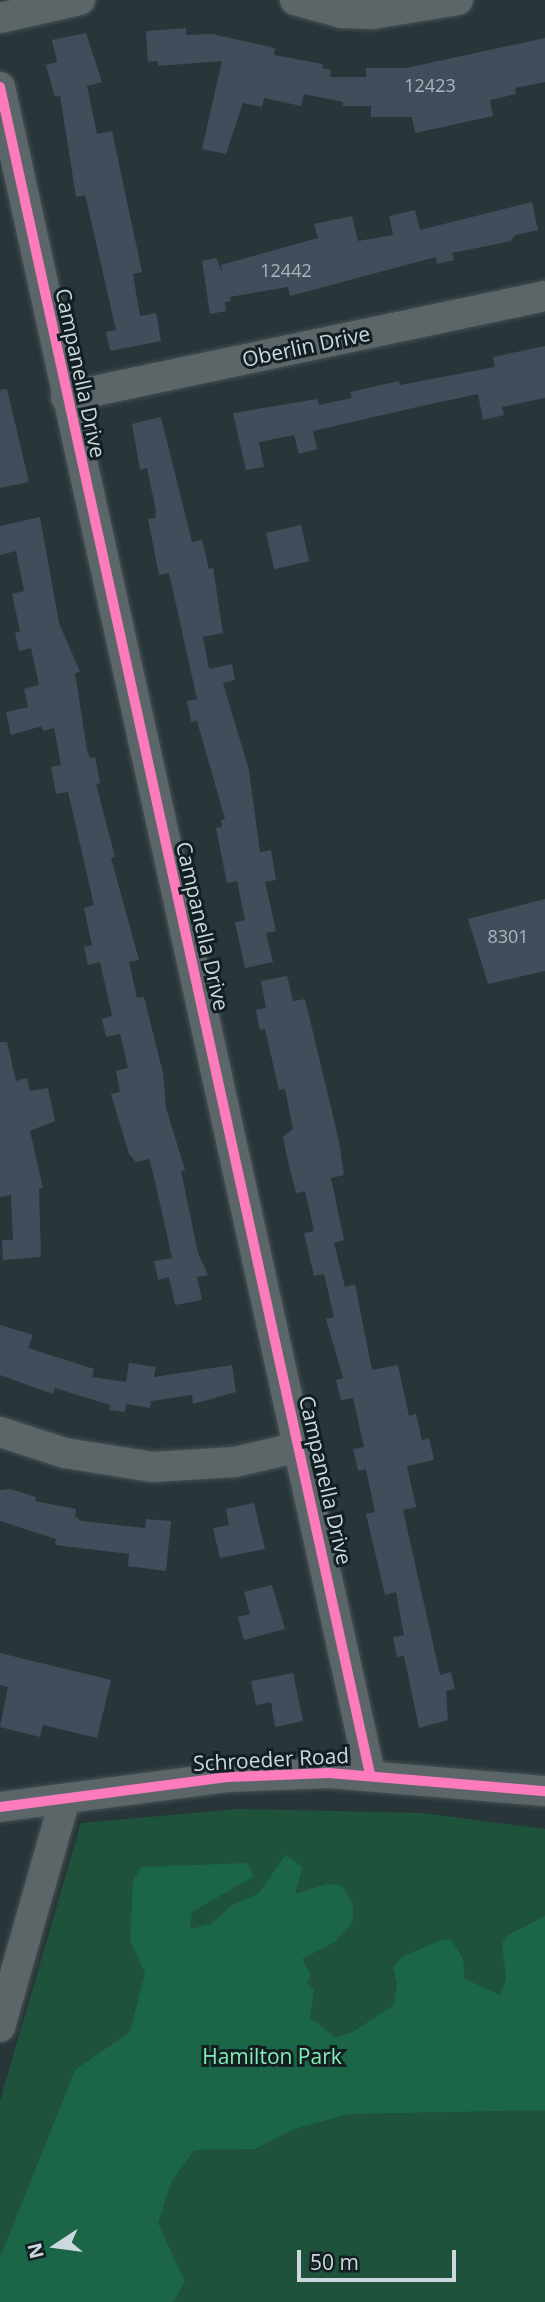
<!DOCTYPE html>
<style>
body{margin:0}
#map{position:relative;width:545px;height:2302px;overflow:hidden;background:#28363a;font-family:"Open Sans",sans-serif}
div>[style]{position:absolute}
.green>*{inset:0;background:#1e523b}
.forest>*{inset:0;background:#1b6646}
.building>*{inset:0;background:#3f4e5a;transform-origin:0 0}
.roads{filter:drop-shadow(0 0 2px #465255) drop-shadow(0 0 2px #465255)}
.minor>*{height:30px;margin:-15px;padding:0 15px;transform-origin:15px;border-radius:15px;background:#5c6669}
.cycleway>*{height:10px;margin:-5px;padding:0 5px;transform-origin:5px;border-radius:5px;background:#fd7abc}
span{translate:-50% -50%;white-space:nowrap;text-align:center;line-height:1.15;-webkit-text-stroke:6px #141f23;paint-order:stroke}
.number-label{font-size:18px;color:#a8b6be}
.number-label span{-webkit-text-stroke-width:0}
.street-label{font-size:21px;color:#cbd9df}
.park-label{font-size:21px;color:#83eeb5}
.north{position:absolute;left:21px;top:2211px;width:70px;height:70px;-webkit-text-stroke:5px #141f23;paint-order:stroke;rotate:257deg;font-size:19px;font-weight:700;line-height:28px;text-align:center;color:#cbd9df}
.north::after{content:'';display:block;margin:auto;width:24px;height:32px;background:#cbd9df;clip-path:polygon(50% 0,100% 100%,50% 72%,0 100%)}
.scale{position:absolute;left:297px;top:2250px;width:159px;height:32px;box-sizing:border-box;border:4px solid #cbd9df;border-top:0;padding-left:9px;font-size:21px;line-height:24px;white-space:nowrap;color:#cbd9df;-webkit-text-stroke:5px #141f23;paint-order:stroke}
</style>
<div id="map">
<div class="green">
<div style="clip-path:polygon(238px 1809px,422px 1813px,545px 1829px,545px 2302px,0 2302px,0 2101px,81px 1823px)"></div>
</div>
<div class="forest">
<div style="clip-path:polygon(286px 1855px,303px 1867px,295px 1894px,327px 1884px,342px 1886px,353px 1905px,353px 1922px,335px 1942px,302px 1959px,311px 1975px,307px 1983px,314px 1990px,310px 2018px,335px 2037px,351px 2033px,394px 2005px,397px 1983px,393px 1968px,403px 1956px,442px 1940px,451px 1940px,463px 1958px,465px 1979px,500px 1995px,506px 1979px,502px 1944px,506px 1936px,545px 1916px,545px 2110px,349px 2114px,294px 2129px,255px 2149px,194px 2150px,171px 2183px,158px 2223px,185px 2282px,173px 2302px,0 2302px,0 2257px,75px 2070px,130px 2032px,145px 1973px,130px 1940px,133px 1881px,141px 1867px,247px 1863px,254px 1876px,192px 1912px,190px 1929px,211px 1924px,233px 1904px,258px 1894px)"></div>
</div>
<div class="building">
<div style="clip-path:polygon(186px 28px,186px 35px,212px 34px,275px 48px,274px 55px,323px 64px,322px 68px,331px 70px,330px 77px,366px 77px,366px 68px,406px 68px,545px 38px,545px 82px,515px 88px,516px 94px,490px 100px,493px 116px,415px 133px,412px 117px,371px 117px,371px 106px,343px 106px,343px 102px,304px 94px,301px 106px,264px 98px,262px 107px,243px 103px,226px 154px,202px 149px,222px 61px,158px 66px,158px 61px,148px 62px,146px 31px)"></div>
<div style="clip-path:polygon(86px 33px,102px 82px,87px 86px,97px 134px,112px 131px,142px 272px,133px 274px,140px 316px,156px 313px,161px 341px,110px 351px,106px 332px,116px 330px,95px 238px,85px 195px,76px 197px,60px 96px,55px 97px,46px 65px,57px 62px,52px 40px)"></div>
<div style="clip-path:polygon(532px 202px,538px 230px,515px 235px,511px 241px,452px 253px,454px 260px,437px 264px,436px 257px,290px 296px,288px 287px,230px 297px,231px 301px,225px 302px,226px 311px,210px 314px,202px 261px,216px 258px,222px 272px,221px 265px,318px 238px,314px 224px,352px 216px,358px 241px,393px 235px,389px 216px,415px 210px,420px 230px)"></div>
<div style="clip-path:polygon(545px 346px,545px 398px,502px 407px,504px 415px,483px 420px,478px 394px,417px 407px,313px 431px,317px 449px,299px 454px,294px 435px,259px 442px,264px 467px,246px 470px,233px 413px,317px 399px,319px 405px,352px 398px,350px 392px,399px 381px,400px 385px,495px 367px,493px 357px)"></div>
<div style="clip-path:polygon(7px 389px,29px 482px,0 488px,0 390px)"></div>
<div style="clip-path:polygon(161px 417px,192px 542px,202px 540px,209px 569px,213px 568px,223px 633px,203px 637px,209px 669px,232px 664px,235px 680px,223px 683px,249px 770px,260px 852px,271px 850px,276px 880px,265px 882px,276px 931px,266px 933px,273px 962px,245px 968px,235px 922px,245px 920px,237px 881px,227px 883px,216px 828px,222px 827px,221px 820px,225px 819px,197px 721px,191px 722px,187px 701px,197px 699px,169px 573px,159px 575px,148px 519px,155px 518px,156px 511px,147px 468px,140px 470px,132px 424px)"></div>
<div style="clip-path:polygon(40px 517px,59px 623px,80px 672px,75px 673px,87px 750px,90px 758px,95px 757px,100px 783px,96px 784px,115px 857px,111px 858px,139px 960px,129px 962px,137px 998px,144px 997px,163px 1073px,166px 1108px,185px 1170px,181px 1171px,198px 1253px,208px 1275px,197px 1277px,202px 1300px,175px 1305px,169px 1277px,158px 1280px,154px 1261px,172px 1258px,154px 1177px,149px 1159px,136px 1162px,129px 1154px,111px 1094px,120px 1092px,116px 1071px,128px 1068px,120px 1034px,106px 1037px,102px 1019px,112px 1016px,100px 962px,88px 965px,84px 947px,92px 945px,84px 908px,94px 905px,68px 792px,56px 794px,51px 767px,61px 765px,54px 728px,43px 731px,42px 726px,11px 735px,6px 712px,28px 707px,24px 689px,39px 685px,31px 648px,19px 651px,15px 633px,20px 631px,12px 594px,24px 591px,16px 551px,0 555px,0 526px)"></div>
<div style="left:301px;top:525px;width:37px;height:36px;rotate:77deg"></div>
<div style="clip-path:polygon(545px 899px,545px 971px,488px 984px,468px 919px)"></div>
<div style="clip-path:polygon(287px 976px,293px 1001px,305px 999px,339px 1141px,344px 1175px,331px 1178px,344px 1240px,334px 1243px,345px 1287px,355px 1284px,372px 1370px,398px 1365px,409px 1416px,416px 1414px,422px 1440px,429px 1438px,434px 1460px,407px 1466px,416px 1507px,403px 1510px,440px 1675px,451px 1672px,455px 1689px,446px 1691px,448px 1720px,419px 1728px,404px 1656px,397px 1657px,393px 1637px,404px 1635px,396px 1592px,385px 1595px,366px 1514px,375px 1512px,366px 1469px,358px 1471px,353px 1449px,364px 1447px,353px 1398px,341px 1400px,336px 1380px,343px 1378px,326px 1319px,334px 1317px,324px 1274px,314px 1276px,304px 1233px,314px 1231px,305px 1191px,296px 1193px,286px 1153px,283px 1137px,293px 1129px,285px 1089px,279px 1090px,265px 1029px,260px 1030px,256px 1010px,266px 1008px,261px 981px)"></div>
<div style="clip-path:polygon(0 1042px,7px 1042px,16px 1081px,27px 1078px,30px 1091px,48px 1088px,55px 1121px,30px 1131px,43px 1188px,39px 1189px,41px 1257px,3px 1260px,2px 1240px,13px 1240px,11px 1195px,0 1197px)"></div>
<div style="clip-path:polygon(0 1325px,33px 1335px,28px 1348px,94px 1369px,92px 1377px,126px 1382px,129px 1363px,156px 1367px,154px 1377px,232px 1365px,236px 1392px,193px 1404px,192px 1395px,151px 1401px,150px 1408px,126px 1404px,125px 1412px,109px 1410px,110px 1405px,55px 1388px,53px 1394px,0 1375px)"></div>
<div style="clip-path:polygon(10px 1489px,36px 1497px,35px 1501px,76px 1509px,75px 1516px,81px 1521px,145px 1528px,146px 1519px,171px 1521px,166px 1571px,128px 1566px,129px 1554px,55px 1545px,56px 1539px,0 1521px,0 1490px)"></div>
<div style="clip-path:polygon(254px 1503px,265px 1549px,220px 1558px,213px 1528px,229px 1525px,226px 1509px)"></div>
<div style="clip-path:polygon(272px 1585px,285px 1629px,244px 1640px,238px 1617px,250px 1614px,244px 1592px)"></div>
<div style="clip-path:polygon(0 1653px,111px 1680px,97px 1738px,43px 1725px,40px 1737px,0 1727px,8px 1687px,0 1685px)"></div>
<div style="clip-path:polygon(293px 1673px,303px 1721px,275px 1727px,271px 1702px,256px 1705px,251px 1681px)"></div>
</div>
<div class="roads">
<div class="minor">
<div style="left:295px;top:0;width:49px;rotate:15.5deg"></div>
<div style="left:342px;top:13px;width:31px;rotate:2deg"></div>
<div style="left:373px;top:14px;width:86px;rotate:-9.4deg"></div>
<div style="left:0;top:18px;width:82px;rotate:-12.7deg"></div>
<div style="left:0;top:87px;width:1727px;rotate:77.63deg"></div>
<div style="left:66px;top:397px;width:490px;rotate:-11.9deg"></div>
<div style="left:0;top:1432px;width:68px;rotate:17.9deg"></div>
<div style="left:65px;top:1453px;width:88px;rotate:9.1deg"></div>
<div style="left:152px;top:1467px;width:83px;rotate:-3.4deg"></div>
<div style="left:235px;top:1462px;width:67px;rotate:-13deg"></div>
<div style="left:0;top:1807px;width:229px;rotate:-7.5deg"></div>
<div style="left:227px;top:1777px;width:102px;rotate:-2.2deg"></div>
<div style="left:329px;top:1773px;width:217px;rotate:4.8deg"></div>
<div style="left:0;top:2027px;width:237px;rotate:-74.1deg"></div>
</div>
</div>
<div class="cycleway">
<div style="left:0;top:87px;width:1727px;rotate:77.63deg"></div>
<div style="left:0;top:1807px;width:229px;rotate:-7.5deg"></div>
<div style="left:227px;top:1777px;width:102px;rotate:-2.2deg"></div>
<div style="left:329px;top:1773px;width:217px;rotate:4.8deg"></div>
</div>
<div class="number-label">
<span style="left:430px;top:85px">12423</span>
<span style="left:286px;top:270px">12442</span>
<span style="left:508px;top:936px">8301</span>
</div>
<div class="street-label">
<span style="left:306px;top:346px;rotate:-12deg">Oberlin Drive</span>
<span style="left:81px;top:373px;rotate:78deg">Campanella Drive</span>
<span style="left:203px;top:926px;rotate:77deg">Campanella Drive</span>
<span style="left:326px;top:1480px;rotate:77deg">Campanella Drive</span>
<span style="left:271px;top:1759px;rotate:-3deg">Schroeder Road</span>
</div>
<div class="park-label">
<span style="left:272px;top:2056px">Hamilton Park</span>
</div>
<div class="north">N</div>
<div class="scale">50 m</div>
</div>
